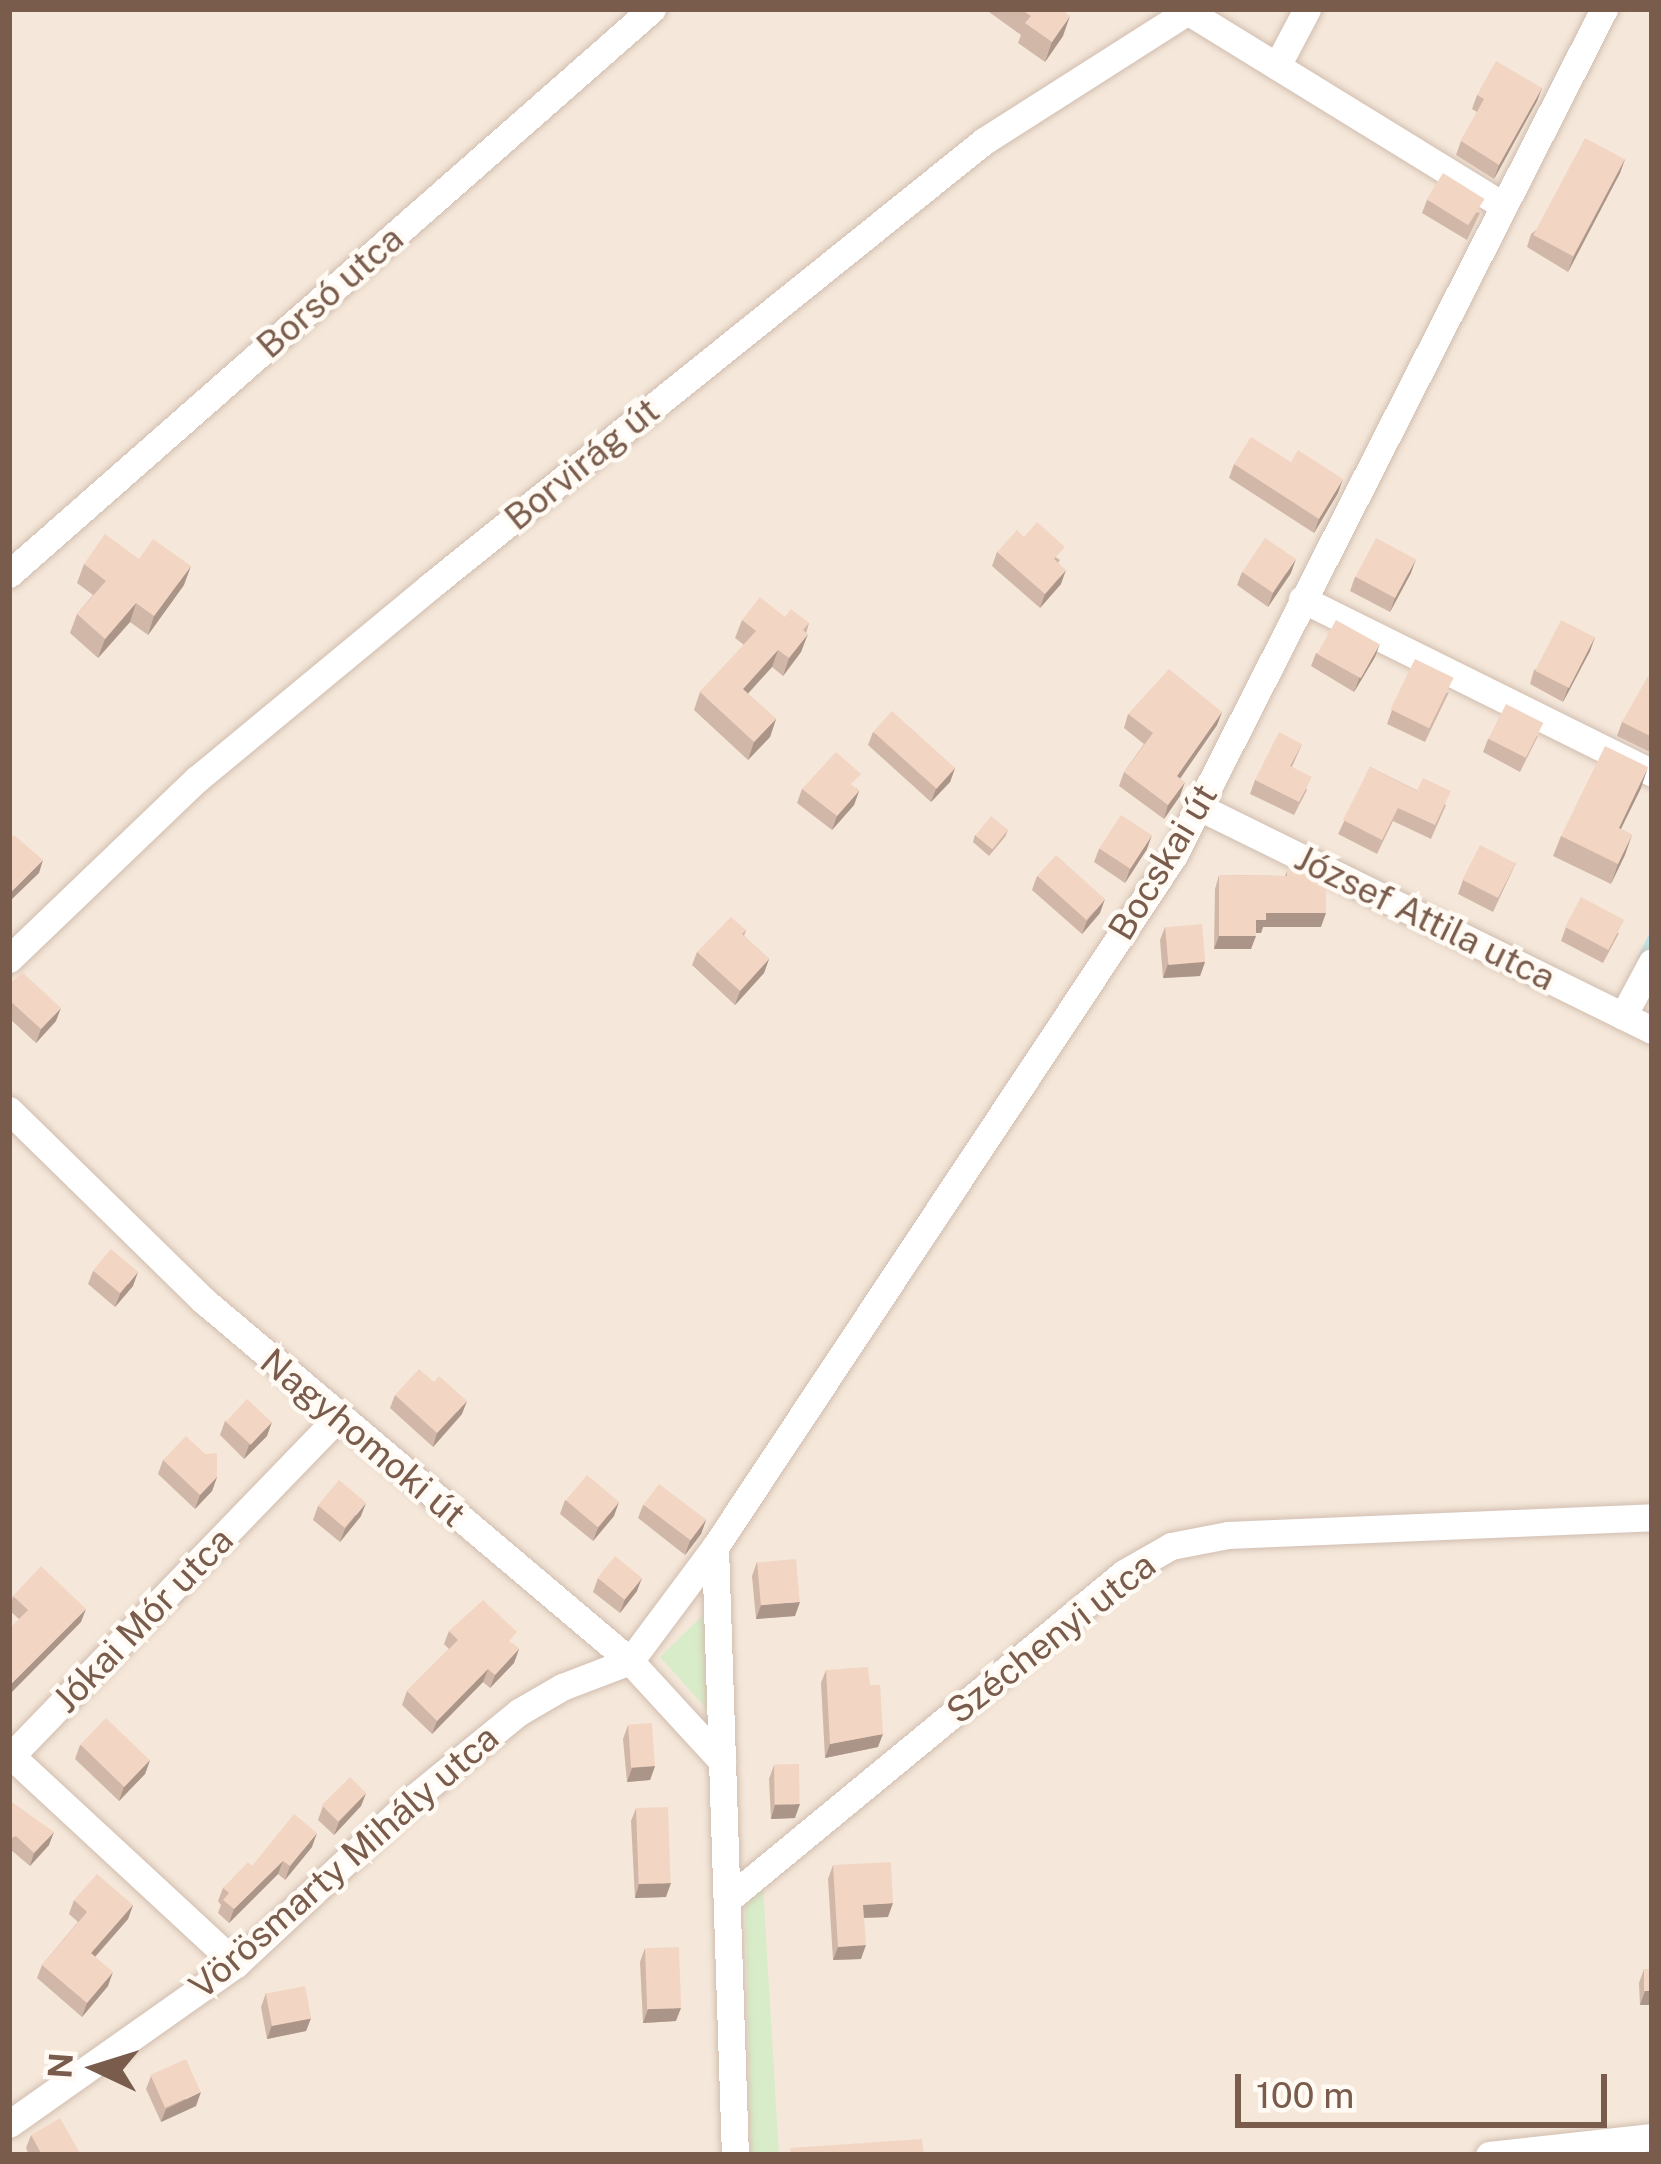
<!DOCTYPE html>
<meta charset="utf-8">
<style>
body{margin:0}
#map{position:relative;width:1661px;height:2164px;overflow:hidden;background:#fdf6ec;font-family:"Public Sans",sans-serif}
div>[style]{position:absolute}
.residential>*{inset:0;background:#f5e8da;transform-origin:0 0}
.green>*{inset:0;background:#d8ecc9}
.stream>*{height:8px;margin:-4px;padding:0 4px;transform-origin:4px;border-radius:4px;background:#bfe3e8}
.roads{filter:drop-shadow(0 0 3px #d1beb0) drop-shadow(0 0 3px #d1beb0)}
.minor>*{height:27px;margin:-13.5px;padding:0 13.5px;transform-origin:13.5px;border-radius:13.5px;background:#fff}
.wall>*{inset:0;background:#d1b7a8}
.shaded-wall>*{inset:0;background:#aa9588}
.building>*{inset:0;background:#f3d5c3;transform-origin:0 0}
span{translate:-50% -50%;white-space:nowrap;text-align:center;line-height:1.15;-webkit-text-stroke:9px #fffaf3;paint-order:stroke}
.street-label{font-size:36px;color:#7a5c4d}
.frame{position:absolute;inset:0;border:12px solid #7a5c4d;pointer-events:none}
.north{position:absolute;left:36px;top:2008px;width:120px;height:120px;-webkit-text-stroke:9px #fffaf3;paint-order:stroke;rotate:274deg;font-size:33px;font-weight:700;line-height:48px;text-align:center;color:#7a5c4d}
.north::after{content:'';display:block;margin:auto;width:42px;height:54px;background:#7a5c4d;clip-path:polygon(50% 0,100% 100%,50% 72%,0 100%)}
.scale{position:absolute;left:1235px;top:2074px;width:372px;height:54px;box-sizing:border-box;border:6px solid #7a5c4d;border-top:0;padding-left:15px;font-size:36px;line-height:42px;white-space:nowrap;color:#7a5c4d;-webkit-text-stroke:9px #fffaf3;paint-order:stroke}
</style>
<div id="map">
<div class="residential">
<div style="left:9px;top:9px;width:1643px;height:2146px"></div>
</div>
<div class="green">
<div style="clip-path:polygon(705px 1613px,713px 1716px,660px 1657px)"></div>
<div style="clip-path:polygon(763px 1886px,779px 2155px,751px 2155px,745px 1895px)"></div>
</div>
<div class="stream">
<div style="left:1642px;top:957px;width:22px;rotate:-63deg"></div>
</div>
<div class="roads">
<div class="minor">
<div style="left:1184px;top:9px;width:372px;rotate:31.6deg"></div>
<div style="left:1277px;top:66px;width:64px;rotate:-62.2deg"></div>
<div style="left:9px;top:574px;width:856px;rotate:-41.31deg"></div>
<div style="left:1302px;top:599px;width:391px;rotate:26.4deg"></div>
<div style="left:1199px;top:807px;width:505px;rotate:26.21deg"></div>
<div style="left:9px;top:959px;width:260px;rotate:-43.8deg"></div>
<div style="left:197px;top:779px;width:301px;rotate:-39.6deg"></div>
<div style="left:429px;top:587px;width:712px;rotate:-38.79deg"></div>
<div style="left:984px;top:141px;width:242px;rotate:-32.5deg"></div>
<div style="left:1623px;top:1016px;width:61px;rotate:-61.8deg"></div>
<div style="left:9px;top:1110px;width:272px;rotate:44.4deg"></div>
<div style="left:203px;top:1300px;width:559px;rotate:40.21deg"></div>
<div style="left:630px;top:1661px;width:136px;rotate:47.4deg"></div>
<div style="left:715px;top:1547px;width:608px;rotate:88.12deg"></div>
<div style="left:727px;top:1900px;width:514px;rotate:-39.48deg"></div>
<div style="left:1124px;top:1573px;width:54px;rotate:-29.9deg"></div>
<div style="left:1171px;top:1546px;width:58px;rotate:-10.9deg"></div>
<div style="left:1228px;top:1535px;width:424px;rotate:-2.4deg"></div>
<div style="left:236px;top:1964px;width:306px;rotate:-137.2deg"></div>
<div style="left:11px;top:1756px;width:469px;rotate:-46deg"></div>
<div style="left:9px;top:2124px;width:278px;rotate:-35.2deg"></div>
<div style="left:236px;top:1964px;width:245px;rotate:-43deg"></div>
<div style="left:415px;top:1797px;width:134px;rotate:-39.3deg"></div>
<div style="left:519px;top:1712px;width:50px;rotate:-30.2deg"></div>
<div style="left:562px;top:1687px;width:73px;rotate:-20.9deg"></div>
<div style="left:630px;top:1661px;width:142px;rotate:-53.3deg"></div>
<div style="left:715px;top:1547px;width:830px;rotate:-56.44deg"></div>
<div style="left:1174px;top:855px;width:949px;rotate:-63.06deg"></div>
<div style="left:1489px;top:2155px;width:164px;rotate:-6.3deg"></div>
</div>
</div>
<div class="wall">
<div style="clip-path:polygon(990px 9px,1061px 9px,1063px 36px,1045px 62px,1018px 43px,1021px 35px,989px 12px)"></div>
<div style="clip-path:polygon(1542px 88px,1537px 101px,1494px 179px,1456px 155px,1461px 141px,1477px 112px,1472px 109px,1477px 95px)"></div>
<div style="clip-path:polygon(1625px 159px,1620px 173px,1568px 272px,1527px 247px,1531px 234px)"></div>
<div style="clip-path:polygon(1427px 200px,1480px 213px,1467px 240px,1422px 213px)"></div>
<div style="clip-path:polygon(1234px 464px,1338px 493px,1314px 533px,1229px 478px)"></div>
<div style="clip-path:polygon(1024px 537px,1060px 560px,1058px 563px,1061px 584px,1040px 608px,992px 566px,997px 552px)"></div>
<div style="clip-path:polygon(139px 559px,184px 585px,148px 635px,130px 622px,98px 658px,70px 633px,77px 614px,93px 595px,77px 583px,84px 564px)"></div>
<div style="clip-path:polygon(1242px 572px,1291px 573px,1268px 607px,1237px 585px)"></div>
<div style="clip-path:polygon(1411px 573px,1390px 612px,1350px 591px,1355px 577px)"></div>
<div style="clip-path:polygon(785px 617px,809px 623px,801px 652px,783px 676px,772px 667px,748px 694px,776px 719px,770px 737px,748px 760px,694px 710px,700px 692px,744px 645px,735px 638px,742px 620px)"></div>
<div style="clip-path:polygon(1595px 637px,1590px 651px,1563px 702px,1530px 684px,1534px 670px)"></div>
<div style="clip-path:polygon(1316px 653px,1375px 657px,1354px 692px,1311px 666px)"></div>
<div style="clip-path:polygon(1652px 678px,1652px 753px,1617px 736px,1622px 722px)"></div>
<div style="clip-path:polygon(1449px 692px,1425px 742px,1387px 724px,1392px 710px)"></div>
<div style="clip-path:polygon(1222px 712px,1217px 725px,1180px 779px,1180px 796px,1164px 819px,1119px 786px,1124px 772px,1144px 744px,1124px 728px,1128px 714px)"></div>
<div style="clip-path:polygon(873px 732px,955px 768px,950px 782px,931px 802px,868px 745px)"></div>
<div style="clip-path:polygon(1538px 736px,1520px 772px,1483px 752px,1488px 739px)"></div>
<div style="clip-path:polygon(1302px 744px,1292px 767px,1307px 790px,1294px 815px,1250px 794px,1255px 780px)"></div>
<div style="clip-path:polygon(1370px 767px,1446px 805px,1431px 839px,1393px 821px,1377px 854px,1338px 834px)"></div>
<div style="clip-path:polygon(856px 788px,859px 791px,854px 805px,832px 830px,797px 803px,802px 789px)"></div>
<div style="clip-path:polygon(1641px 788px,1621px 829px,1632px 835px,1611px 884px,1553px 856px,1561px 836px)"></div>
<div style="clip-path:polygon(1008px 830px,1005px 837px,989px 856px,973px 842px,975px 835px)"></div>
<div style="clip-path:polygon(1099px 849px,1147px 849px,1125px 883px,1094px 862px)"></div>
<div style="clip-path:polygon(1516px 863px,1493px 912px,1458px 894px,1463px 880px)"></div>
<div style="clip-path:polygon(1287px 871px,1321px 927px,1263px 927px,1261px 933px,1256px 933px,1251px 949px,1214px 949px,1215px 889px,1219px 875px,1285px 876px)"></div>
<div style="clip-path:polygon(1037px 876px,1100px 913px,1082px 934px,1032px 890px)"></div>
<div style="clip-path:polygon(1165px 927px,1205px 962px,1200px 976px,1163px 978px,1160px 940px)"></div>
<div style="clip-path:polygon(1566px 927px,1619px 933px,1603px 963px,1561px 941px)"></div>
<div style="clip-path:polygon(746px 930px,744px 936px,769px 959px,764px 973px,735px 1005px,692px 965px,697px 952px)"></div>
<div style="clip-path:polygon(9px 985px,56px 1021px,36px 1043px,9px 1018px)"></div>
<div style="clip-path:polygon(93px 1271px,133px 1286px,115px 1307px,88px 1284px)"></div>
<div style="clip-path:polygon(395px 1395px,462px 1414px,433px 1447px,390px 1408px)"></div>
<div style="clip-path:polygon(225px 1421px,267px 1436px,244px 1459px,220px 1435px)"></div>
<div style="clip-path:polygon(163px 1460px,217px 1477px,212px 1491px,195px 1509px,158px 1474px)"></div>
<div style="clip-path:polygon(565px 1500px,614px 1516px,593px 1541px,560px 1514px)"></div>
<div style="clip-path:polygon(643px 1505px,706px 1520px,701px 1534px,685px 1555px,638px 1518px)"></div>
<div style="clip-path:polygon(318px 1506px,361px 1516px,340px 1542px,313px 1520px)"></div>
<div style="clip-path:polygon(757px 1562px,795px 1616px,756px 1619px,752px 1576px)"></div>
<div style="clip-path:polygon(598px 1578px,637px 1591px,620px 1613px,593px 1592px)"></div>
<div style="clip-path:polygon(13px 1596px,81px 1622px,19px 1619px,9px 1610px)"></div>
<div style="clip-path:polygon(449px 1631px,513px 1644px,519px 1649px,514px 1663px,490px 1688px,483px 1682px,432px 1734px,402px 1705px,407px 1691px,449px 1649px,444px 1644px)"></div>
<div style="clip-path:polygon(826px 1670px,870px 1685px,878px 1747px,825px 1758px,821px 1683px)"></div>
<div style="clip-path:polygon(628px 1725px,655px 1766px,650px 1780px,627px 1782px,623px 1739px)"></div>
<div style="clip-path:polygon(80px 1745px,150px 1760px,145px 1774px,119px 1801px,75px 1759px)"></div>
<div style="clip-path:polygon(774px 1765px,795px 1818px,771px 1819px,769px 1779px)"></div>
<div style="clip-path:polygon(366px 1793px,361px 1806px,334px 1835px,318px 1820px,323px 1806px)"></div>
<div style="clip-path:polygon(9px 1800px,49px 1845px,30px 1866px,11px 1850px,9px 1850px)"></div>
<div style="clip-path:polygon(636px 1808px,666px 1897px,635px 1898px,631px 1821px)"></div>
<div style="clip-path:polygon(312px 1847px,285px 1880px,278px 1874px,229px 1923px,218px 1913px,221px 1905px,218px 1901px,223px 1888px,252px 1866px)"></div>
<div style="clip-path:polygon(833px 1865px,888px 1917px,864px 1918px,861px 1959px,833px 1960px,828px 1879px)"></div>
<div style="clip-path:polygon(74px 1900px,133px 1905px,128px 1919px,95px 1957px,108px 1986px,82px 2017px,37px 1978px,42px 1965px,78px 1922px,69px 1914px)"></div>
<div style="clip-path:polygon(645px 1948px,676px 2021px,643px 2023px,640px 1962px)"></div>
<div style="clip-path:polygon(1652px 1963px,1652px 2005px,1640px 2005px,1639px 1983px,1644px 1969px,1650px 1969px)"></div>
<div style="clip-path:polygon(266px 1993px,311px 2018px,306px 2031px,267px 2039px,261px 2007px)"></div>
<div style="clip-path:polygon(151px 2076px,196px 2106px,161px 2122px,146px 2089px)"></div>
<div style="clip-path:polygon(31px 2135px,81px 2155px,29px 2155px,26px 2148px)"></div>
</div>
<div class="shaded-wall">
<div style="clip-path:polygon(1070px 16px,1063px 36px,1045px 62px,1052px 42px)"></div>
<div style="clip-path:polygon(1542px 88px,1537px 101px,1494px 179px,1499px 165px)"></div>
<div style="clip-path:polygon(1625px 159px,1620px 173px,1568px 272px,1573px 258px)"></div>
<div style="clip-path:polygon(1343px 479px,1338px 493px,1314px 533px,1319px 519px)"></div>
<div style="clip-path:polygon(1296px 559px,1291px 573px,1268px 607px,1273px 593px)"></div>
<div style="clip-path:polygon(1416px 559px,1411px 573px,1390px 612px,1395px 598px)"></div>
<div style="clip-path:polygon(191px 566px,184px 585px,148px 635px,154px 616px)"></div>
<div style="clip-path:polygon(1066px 570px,1061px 584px,1040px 608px,1045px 594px)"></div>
<div style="clip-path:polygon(136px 603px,130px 622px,98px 658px,105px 639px)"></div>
<div style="clip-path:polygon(808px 634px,801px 652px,783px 676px,789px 658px)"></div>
<div style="clip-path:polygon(1595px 637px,1590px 651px,1563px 702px,1568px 688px)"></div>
<div style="clip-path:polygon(1380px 644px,1375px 657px,1354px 692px,1359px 679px)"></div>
<div style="clip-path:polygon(778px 650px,772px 667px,736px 706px,743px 689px)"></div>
<div style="clip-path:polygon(1222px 712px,1217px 725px,1172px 790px,1177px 776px)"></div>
<div style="clip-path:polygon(776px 719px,770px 737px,748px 760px,754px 742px)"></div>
<div style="clip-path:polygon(1648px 767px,1641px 788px,1611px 849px,1619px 828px)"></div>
<div style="clip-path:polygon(955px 768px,950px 782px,931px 802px,936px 789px)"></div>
<div style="clip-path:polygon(1185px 782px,1180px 796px,1164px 819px,1168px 805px)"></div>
<div style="clip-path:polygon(859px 791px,854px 805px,832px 830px,837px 816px)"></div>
<div style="clip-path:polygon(1152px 835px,1147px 849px,1125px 883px,1130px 869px)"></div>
<div style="clip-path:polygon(1632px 835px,1625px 855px,1611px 884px,1618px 864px)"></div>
<div style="clip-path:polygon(43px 860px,39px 873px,9px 902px,9px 894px)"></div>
<div style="clip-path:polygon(1105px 899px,1100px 913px,1082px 934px,1087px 921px)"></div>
<div style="clip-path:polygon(1266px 913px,1326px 913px,1321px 927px,1263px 927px,1261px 933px,1251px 933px,1256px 920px)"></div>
<div style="clip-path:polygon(1219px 936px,1256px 936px,1251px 949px,1214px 949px)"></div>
<div style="clip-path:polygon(769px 959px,764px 973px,735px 1005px,740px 991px)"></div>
<div style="clip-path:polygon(1205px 962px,1200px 976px,1163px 978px,1168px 964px)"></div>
<div style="clip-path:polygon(61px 1008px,56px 1021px,36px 1043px,41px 1029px)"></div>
<div style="clip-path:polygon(138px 1272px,133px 1286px,115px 1307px,120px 1294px)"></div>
<div style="clip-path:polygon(467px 1401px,462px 1414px,433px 1447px,437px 1433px)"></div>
<div style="clip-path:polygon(272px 1422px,267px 1436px,244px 1459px,249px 1445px)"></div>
<div style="clip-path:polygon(217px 1477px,212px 1491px,195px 1509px,200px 1495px)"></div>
<div style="clip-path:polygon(619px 1502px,614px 1516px,593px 1541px,598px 1528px)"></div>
<div style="clip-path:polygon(366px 1503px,361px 1516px,340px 1542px,345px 1529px)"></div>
<div style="clip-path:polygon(706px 1520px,701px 1534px,685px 1555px,690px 1541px)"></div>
<div style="clip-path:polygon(642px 1578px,637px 1591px,620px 1613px,625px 1599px)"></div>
<div style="clip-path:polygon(800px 1602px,795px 1616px,756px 1619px,761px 1605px)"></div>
<div style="clip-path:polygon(86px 1609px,81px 1622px,9px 1695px,9px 1686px)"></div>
<div style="clip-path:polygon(519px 1649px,514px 1663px,490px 1688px,495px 1675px)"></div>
<div style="clip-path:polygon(488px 1669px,483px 1682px,432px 1734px,437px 1721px)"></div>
<div style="clip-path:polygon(883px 1734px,878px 1747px,825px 1758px,830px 1744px)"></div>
<div style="clip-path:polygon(150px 1760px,145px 1774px,119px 1801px,124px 1787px)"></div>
<div style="clip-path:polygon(655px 1766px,650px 1780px,627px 1782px,632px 1768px)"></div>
<div style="clip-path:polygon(366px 1793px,361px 1806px,334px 1835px,339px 1822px)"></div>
<div style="clip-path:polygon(800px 1804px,795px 1818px,771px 1819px,775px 1805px)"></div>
<div style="clip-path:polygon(54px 1832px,49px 1845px,30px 1866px,34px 1853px)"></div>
<div style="clip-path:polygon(317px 1833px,312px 1847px,285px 1880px,290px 1866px)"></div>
<div style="clip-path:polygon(283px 1861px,278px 1874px,229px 1923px,234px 1909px)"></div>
<div style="clip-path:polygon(671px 1883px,666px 1897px,635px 1898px,639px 1884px)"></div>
<div style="clip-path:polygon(893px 1903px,888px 1917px,858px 1918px,863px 1905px)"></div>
<div style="clip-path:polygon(133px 1905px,128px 1919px,86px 1967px,91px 1953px)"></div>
<div style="clip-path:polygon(866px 1945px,861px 1959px,833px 1960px,838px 1947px)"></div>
<div style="clip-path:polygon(113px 1972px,108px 1986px,82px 2017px,87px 2003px)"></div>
<div style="clip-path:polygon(1645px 1991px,1652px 1991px,1652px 2005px,1640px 2005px)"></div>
<div style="clip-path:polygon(681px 2008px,676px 2021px,643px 2023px,648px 2009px)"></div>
<div style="clip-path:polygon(311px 2018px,306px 2031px,267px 2039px,272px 2025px)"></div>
<div style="clip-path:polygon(201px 2092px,196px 2106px,161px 2122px,166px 2109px)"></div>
</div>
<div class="building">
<div style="clip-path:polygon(1020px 9px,1061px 9px,1070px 16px,1052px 42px,1025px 23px,1031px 16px)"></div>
<div style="clip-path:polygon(1496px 61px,1542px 88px,1499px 165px,1461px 141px,1484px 99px,1477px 95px)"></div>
<div style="left:1585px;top:138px;width:45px;height:110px;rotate:28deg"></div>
<div style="left:1443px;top:173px;width:49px;height:31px;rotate:32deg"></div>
<div style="clip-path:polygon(1251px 437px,1291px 462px,1298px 450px,1343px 479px,1319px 519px,1234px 464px)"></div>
<div style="clip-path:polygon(1037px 522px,1065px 547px,1054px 559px,1066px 570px,1045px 594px,997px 552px,1017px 530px,1024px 537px)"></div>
<div style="clip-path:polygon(105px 534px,139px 559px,153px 539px,191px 566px,154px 616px,136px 603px,105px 639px,77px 614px,106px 581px,84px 564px)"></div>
<div style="left:1265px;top:538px;width:37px;height:41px;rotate:34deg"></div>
<div style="left:1376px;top:538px;width:45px;height:44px;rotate:28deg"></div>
<div style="clip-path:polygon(760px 597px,785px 617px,791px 609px,809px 623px,803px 630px,808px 634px,789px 658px,778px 650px,743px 689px,776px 719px,754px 742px,700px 692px,756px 631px,742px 620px)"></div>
<div style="left:1336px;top:620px;width:50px;height:39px;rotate:29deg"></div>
<div style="left:1561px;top:620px;width:38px;height:57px;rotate:27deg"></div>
<div style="left:1415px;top:659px;width:43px;height:56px;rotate:26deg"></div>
<div style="clip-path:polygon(1169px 669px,1222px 712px,1177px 776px,1185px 782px,1168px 805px,1124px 772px,1153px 733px,1128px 714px)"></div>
<div style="clip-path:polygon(1648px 676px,1652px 678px,1652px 737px,1622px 722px)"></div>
<div style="left:1506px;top:704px;width:42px;height:39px;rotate:27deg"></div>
<div style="left:892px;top:711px;width:85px;height:28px;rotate:42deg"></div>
<div style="clip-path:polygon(1279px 732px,1302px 744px,1290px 766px,1312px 777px,1299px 802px,1255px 780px)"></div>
<div style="clip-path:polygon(1605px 746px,1648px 767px,1619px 828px,1632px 835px,1618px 864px,1561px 836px)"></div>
<div style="clip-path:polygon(836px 752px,861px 774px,851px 784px,859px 791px,837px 816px,802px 789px)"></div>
<div style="clip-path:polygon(1370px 767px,1417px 791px,1423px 778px,1451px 791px,1435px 825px,1398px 808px,1382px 840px,1343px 820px)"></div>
<div style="left:1121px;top:815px;width:37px;height:40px;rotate:33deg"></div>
<div style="left:991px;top:816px;width:22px;height:25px;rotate:39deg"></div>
<div style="clip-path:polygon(14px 835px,43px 860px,9px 894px,9px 841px)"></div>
<div style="left:1480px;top:845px;width:40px;height:39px;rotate:27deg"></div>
<div style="left:1056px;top:855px;width:66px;height:28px;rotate:42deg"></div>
<div style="clip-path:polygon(1287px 871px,1326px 874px,1326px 913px,1266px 913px,1266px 920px,1256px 920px,1256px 936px,1219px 936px,1219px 875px,1287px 876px)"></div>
<div style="left:1581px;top:897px;width:49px;height:34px;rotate:28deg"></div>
<div style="clip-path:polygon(731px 917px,746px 930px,742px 934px,769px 959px,740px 991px,697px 952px)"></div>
<div style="left:1202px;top:924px;width:38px;height:37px;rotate:85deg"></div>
<div style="clip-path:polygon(22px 972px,61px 1008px,41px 1029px,9px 1000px,9px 985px)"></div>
<div style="left:111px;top:1249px;width:35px;height:28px;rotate:40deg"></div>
<div style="clip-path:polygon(419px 1369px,434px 1382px,439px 1376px,467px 1401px,437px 1433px,395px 1395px)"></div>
<div style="left:247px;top:1399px;width:34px;height:31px;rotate:43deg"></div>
<div style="clip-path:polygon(186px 1436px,205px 1454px,217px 1453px,217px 1477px,200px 1495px,163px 1460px)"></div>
<div style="left:587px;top:1475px;width:42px;height:33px;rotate:40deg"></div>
<div style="left:339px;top:1480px;width:35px;height:33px;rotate:40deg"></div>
<div style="left:659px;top:1484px;width:59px;height:26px;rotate:37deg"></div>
<div style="left:615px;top:1556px;width:35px;height:28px;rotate:39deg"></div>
<div style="left:796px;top:1559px;width:43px;height:39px;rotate:85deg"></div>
<div style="clip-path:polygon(41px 1566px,86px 1609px,9px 1686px,9px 1629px,28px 1610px,13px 1596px)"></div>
<div style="clip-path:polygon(483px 1600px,517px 1632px,509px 1641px,519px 1649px,495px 1675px,488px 1669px,437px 1721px,407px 1691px,458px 1640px,449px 1631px)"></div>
<div style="clip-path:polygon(868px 1667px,870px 1685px,880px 1685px,883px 1734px,830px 1744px,826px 1670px)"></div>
<div style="left:106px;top:1718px;width:61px;height:37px;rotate:44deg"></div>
<div style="left:652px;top:1723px;width:43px;height:24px;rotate:86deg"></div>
<div style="left:799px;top:1764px;width:40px;height:25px;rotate:89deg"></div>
<div style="left:350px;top:1777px;width:23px;height:40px;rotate:45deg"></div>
<div style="clip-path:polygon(9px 1800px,54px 1832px,34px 1853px,16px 1836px,9px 1839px)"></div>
<div style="left:668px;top:1807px;width:76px;height:32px;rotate:88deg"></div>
<div style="clip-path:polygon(294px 1814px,317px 1833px,290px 1866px,283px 1861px,234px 1909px,223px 1900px,229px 1893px,223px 1888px,248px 1862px,252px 1866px)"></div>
<div style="clip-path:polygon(891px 1862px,893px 1903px,863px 1905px,866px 1945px,838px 1947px,833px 1865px)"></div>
<div style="clip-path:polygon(97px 1874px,133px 1905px,91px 1953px,113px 1972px,87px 2003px,42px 1965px,87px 1912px,74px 1900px)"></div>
<div style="left:679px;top:1947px;width:61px;height:34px;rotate:88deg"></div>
<div style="left:1644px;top:1969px;width:8px;height:22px"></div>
<div style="left:305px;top:1986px;width:33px;height:40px;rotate:79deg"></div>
<div style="left:186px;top:2059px;width:36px;height:39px;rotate:66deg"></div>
<div style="clip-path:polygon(60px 2118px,81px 2155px,42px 2155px,31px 2135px)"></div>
<div style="clip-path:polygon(922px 2139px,924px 2155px,791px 2155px,790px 2148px)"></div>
</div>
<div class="street-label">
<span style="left:330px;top:292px;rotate:-41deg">Borsó utca</span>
<span style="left:582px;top:464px;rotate:-39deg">Borvirág út</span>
<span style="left:1163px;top:862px;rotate:-59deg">Bocskai út</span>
<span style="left:1425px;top:918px;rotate:26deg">József Attila utca</span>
<span style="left:363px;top:1438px;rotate:40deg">Nagyhomoki út</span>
<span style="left:143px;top:1620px;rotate:-46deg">Jókai Mór utca</span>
<span style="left:1051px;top:1638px;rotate:-38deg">Széchenyi utca</span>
<span style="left:344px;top:1862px;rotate:-41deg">Vörösmarty Mihály utca</span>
</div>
<div class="frame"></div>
<div class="north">N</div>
<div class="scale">100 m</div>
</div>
